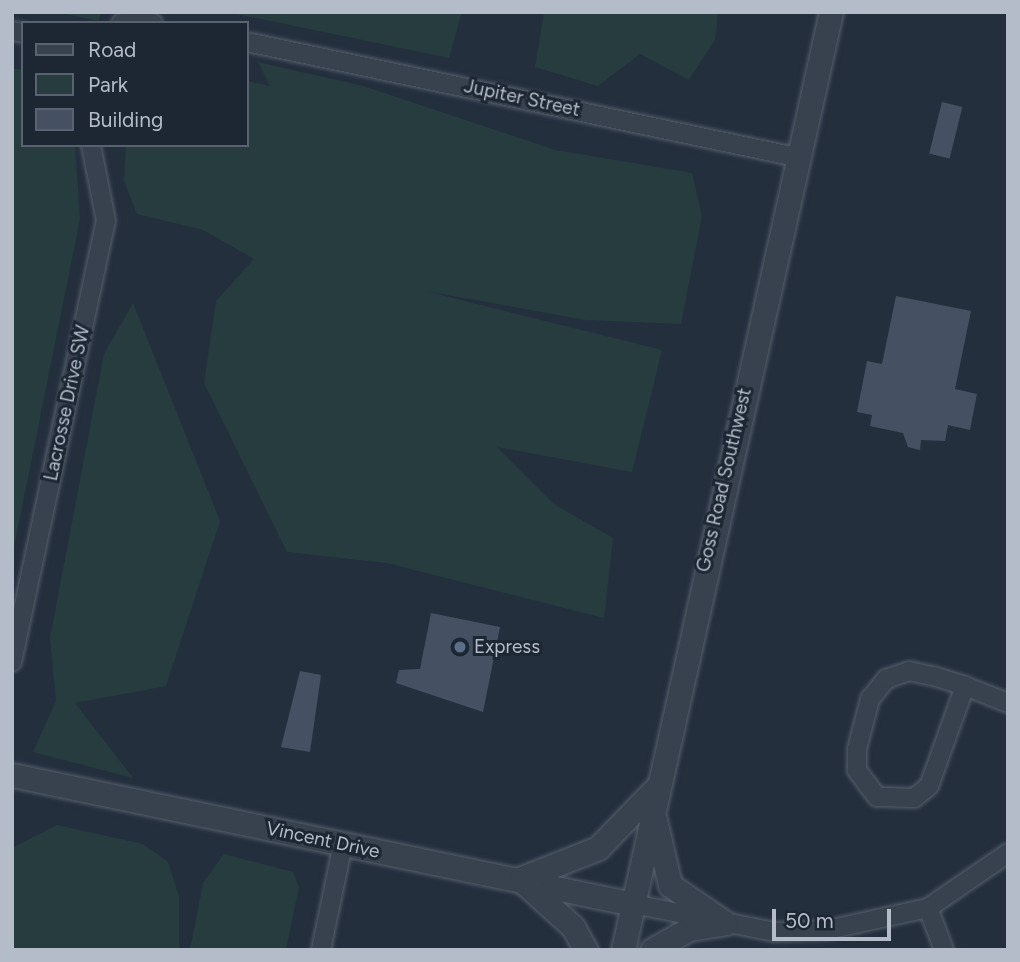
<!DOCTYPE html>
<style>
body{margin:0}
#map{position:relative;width:1020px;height:962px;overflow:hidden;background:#242f3e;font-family:Figtree,sans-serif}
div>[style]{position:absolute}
.green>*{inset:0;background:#263c3f}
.building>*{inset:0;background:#455162;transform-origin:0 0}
.roads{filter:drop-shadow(0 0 2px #565f6c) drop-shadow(0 0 2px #565f6c)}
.minor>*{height:18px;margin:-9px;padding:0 9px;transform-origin:9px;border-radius:9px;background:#38414e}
.tertiary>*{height:23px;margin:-11.5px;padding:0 11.5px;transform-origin:11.5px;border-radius:11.5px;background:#38414e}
.dots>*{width:19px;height:19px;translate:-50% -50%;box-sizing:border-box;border:4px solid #1d2633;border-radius:50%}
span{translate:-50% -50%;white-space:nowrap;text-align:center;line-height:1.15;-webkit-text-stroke:6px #1d2633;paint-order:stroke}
.street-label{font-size:19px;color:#b4bcc9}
.poi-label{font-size:19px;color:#b4bcc9}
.left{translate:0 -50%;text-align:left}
.frame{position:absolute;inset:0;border:14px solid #b4bcc9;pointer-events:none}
.legend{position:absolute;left:21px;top:21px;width:228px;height:126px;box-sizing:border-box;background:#1d2633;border:2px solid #59626f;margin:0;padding:9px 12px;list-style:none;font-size:21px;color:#b4bcc9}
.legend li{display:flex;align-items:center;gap:14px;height:35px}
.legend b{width:35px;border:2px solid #59626f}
.scale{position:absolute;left:772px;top:909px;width:119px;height:32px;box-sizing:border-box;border:4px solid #b4bcc9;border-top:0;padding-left:9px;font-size:21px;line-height:24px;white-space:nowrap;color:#b4bcc9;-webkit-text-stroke:5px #1d2633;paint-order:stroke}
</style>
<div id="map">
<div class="green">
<div style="clip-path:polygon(55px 12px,101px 12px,99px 21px)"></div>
<div style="clip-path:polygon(227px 12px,462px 12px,449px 58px)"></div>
<div style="clip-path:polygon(544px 12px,718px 12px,715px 40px,689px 80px,640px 54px,598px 86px,535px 67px)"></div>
<div style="clip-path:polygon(258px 62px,363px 86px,555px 150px,692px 173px,702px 216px,681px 324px,586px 320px,425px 291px,662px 350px,632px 472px,497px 447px,554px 504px,613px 538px,604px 618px,387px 563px,287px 552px,204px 383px,216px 301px,254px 259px,203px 230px,137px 214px,124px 181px,126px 145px,247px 145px,247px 81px,270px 86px)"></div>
<div style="clip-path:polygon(12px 68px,23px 70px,23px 145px,75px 145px,80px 219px,12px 557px)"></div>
<div style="clip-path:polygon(133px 303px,220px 521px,166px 686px,75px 703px,133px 778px,33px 752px,56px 701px,50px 638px,104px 354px)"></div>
<div style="clip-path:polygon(57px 825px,143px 844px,168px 862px,179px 896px,179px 950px,12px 950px,12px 848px)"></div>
<div style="clip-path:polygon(224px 854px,293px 872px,299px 887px,286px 950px,190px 950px,203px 883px)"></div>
</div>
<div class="building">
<div style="left:942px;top:102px;width:21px;height:53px;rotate:14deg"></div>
<div style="clip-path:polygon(896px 296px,971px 311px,955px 389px,977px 394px,970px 430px,948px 425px,945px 441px,921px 440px,920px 450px,908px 447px,903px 433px,870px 426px,872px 415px,857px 412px,867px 361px,882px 364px)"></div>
<div style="clip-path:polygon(431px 613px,500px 627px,483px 712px,396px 683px,399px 670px,420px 669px)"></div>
<div style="clip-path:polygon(300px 671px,321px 675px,310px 752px,281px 747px)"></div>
</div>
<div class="roads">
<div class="minor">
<div style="left:121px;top:23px;width:32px"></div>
<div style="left:12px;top:31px;width:11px;rotate:10deg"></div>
<div style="left:247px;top:42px;width:561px;rotate:11.83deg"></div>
<div style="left:12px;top:662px;width:451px;rotate:-78deg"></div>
<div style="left:106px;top:221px;width:77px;rotate:-101.2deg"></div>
<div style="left:965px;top:686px;width:106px;rotate:109.8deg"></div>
<div style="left:929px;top:786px;width:19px;rotate:141deg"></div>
<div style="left:914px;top:798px;width:37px;rotate:-178deg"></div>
<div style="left:877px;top:797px;width:34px;rotate:-127deg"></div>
<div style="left:857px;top:770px;width:21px;rotate:-90deg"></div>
<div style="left:857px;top:749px;width:52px;rotate:-75.4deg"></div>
<div style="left:870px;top:699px;width:26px;rotate:-51deg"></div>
<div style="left:886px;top:679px;width:24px;rotate:-19deg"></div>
<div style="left:909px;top:671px;width:25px;rotate:12deg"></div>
<div style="left:933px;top:676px;width:34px;rotate:17deg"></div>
<div style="left:965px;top:686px;width:46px;rotate:21.6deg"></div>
<div style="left:633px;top:904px;width:145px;rotate:11.2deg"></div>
<div style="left:775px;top:932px;width:52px;rotate:-2.2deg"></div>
<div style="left:827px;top:930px;width:103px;rotate:-12.3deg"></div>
<div style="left:928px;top:908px;width:97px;rotate:-34.5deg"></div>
<div style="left:928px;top:908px;width:45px;rotate:69.1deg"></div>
<div style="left:321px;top:950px;width:108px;rotate:-78.3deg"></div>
</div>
<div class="tertiary">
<div style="left:12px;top:775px;width:634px;rotate:11.74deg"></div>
<div style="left:655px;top:820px;width:67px;rotate:77deg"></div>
<div style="left:670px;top:885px;width:67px;rotate:34.6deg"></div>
<div style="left:522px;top:878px;width:82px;rotate:-21.5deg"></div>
<div style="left:598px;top:848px;width:86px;rotate:-45.9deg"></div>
<div style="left:522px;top:881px;width:69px;rotate:42deg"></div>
<div style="left:573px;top:927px;width:26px;rotate:61deg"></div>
<div style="left:623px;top:950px;width:961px;rotate:-77.5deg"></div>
<div style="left:652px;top:950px;width:43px;rotate:-29.6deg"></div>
<div style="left:689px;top:929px;width:36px;rotate:-9deg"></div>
</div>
</div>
<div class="dots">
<div style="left:460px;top:647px;background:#5c6f8a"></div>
</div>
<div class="street-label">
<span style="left:522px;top:98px;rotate:12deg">Jupiter Street</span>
<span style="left:67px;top:403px;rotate:-78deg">Lacrosse Drive SW</span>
<span style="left:724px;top:480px;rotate:-77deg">Goss Road Southwest</span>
<span style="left:323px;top:840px;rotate:12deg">Vincent Drive</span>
</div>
<div class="poi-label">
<span class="left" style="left:474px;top:647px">Express</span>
</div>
<div class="frame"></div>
<ul class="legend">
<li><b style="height:9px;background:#38414e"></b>Road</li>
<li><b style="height:19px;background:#263c3f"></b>Park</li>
<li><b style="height:19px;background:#455162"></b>Building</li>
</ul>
<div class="scale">50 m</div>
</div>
